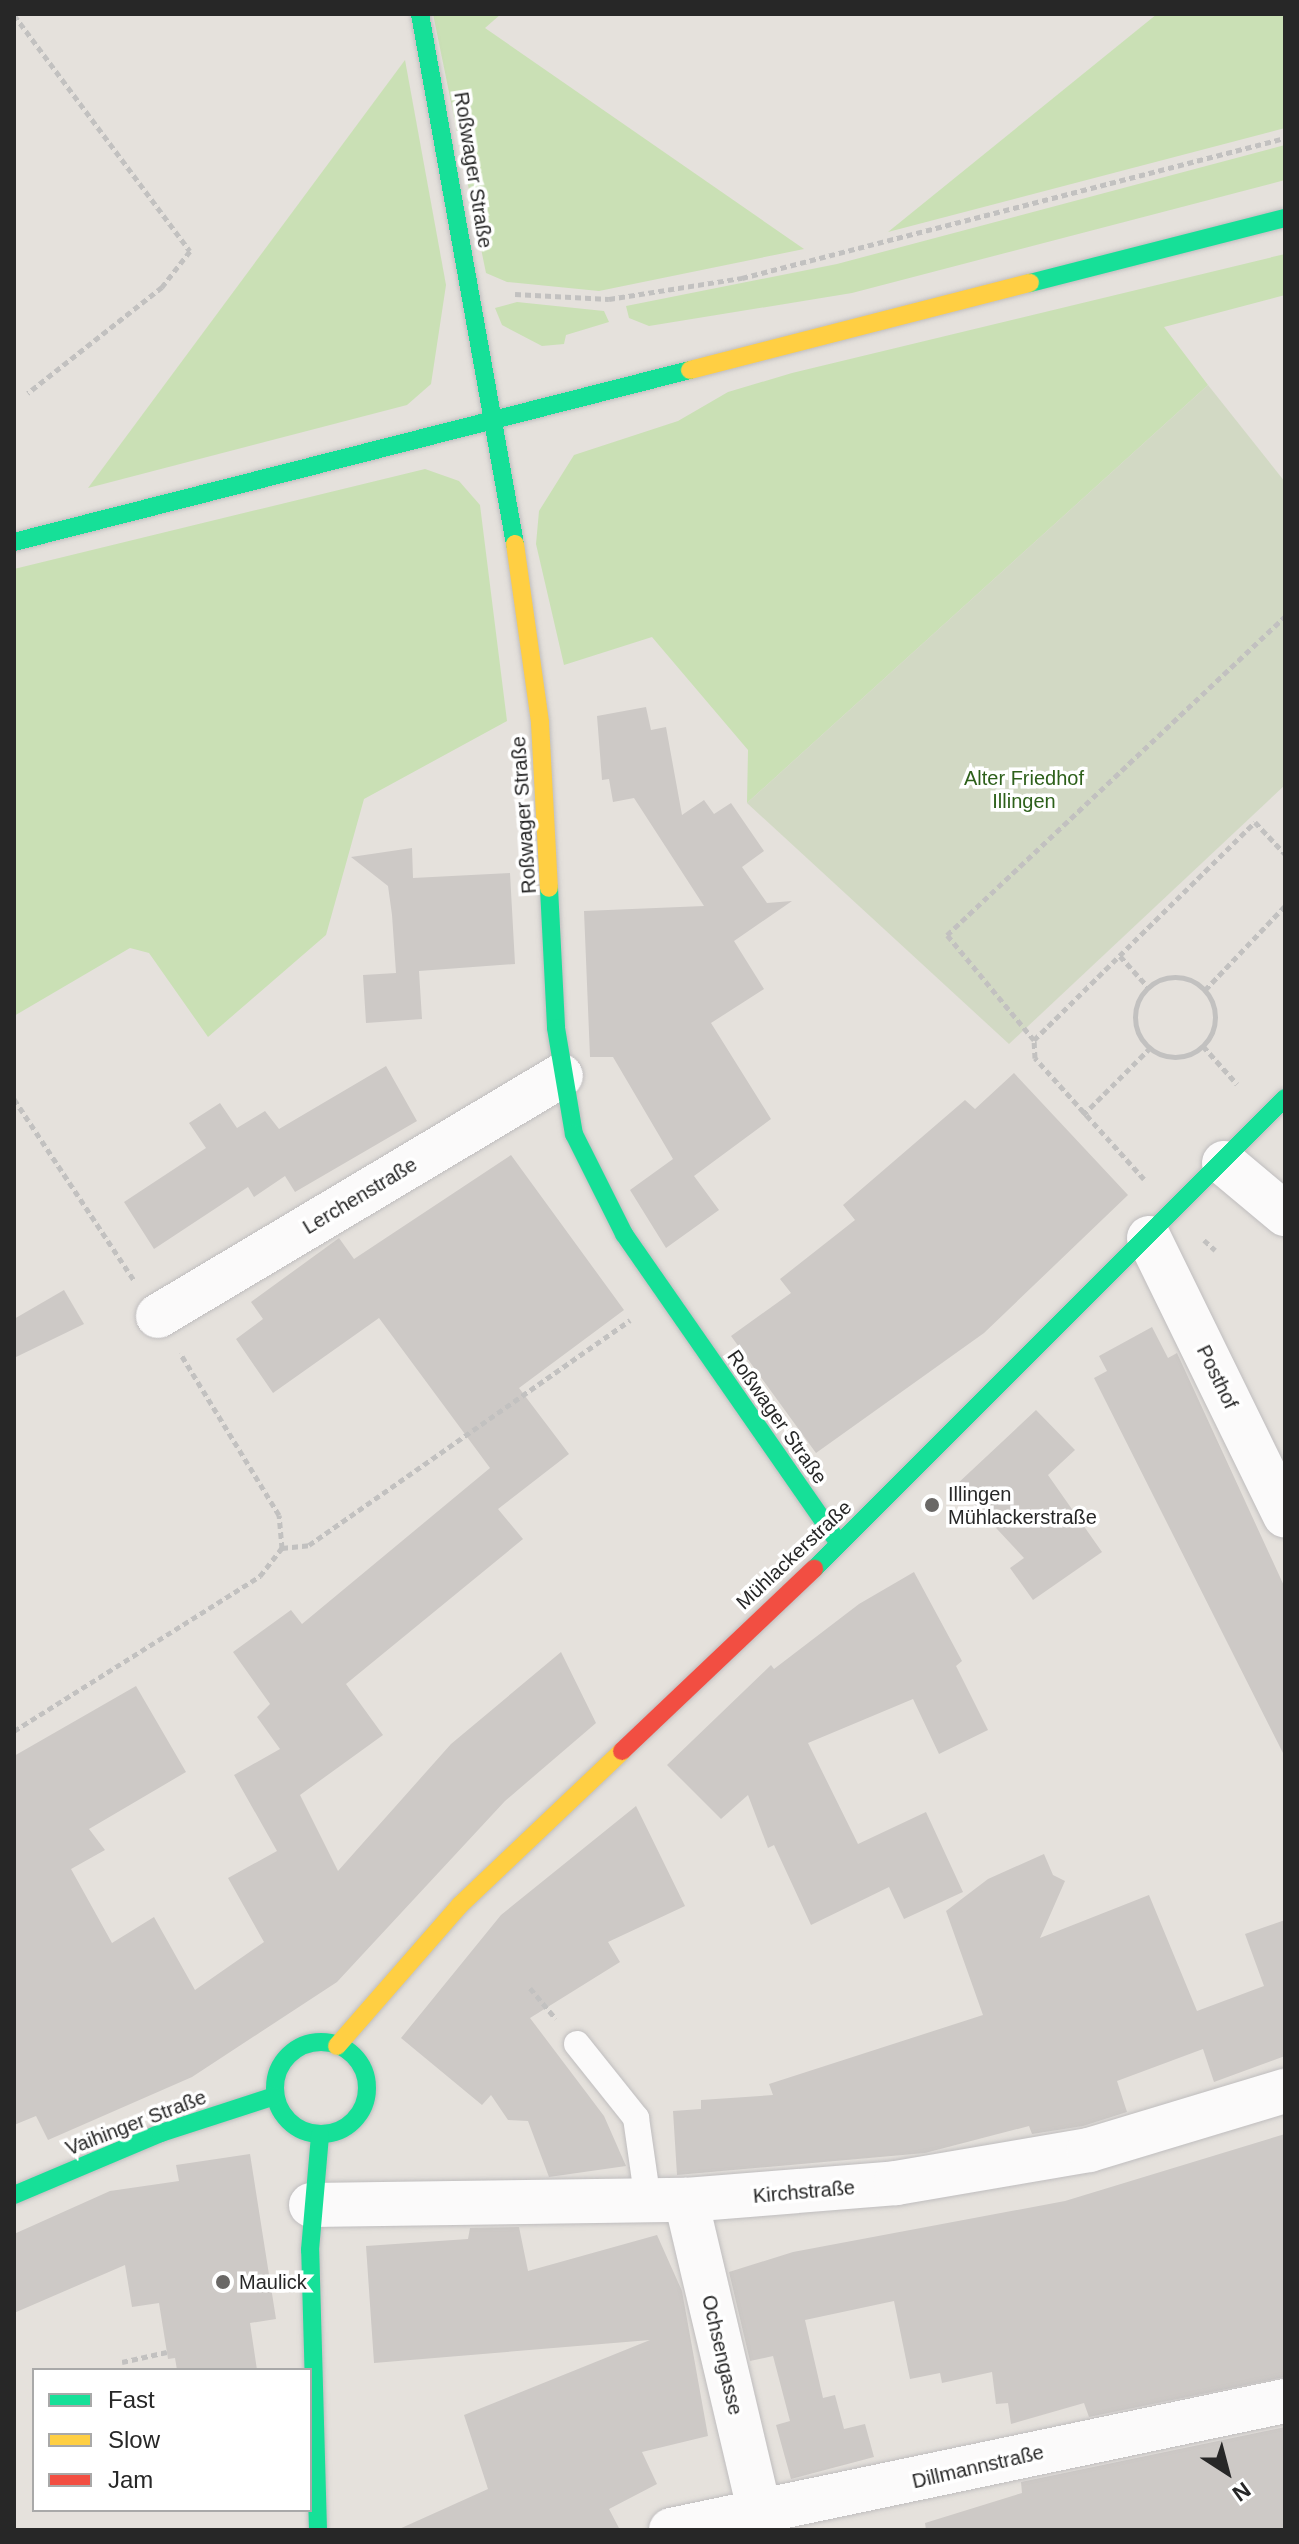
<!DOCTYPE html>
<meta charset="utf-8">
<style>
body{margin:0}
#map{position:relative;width:1299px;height:2544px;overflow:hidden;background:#e5e1dc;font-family:Arial,sans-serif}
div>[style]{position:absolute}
.green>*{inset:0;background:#cae0b5}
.cemetery>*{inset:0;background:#d2d9c4}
.building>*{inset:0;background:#cdc9c6}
.path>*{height:5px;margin-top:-2.5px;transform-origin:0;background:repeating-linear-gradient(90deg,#c2c1c0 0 6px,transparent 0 10px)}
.path>.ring{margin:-2.5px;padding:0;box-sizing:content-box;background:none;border:5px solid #c2c1c0;border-radius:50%}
.roads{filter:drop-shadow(0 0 2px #bfbdbe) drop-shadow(0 0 2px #bfbdbe)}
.lane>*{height:26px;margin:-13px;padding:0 13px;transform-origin:13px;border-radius:13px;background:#fbfafa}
.street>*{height:44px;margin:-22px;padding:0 22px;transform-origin:22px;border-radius:22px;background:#fbfafa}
.fast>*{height:18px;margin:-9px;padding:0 9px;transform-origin:9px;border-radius:9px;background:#16e098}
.fast>.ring{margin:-9px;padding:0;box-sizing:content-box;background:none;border:18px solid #16e098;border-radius:50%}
.slow>*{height:18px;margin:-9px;padding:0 9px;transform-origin:9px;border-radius:9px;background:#ffcf43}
.jam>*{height:18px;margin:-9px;padding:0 9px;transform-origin:9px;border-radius:9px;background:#f24e42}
.dots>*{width:22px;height:22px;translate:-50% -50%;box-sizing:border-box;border:4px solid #fff;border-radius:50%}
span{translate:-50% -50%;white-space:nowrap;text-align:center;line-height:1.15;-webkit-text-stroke:7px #fff;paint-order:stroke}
.street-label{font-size:20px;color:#272727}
.park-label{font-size:20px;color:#2d601a}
.poi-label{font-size:20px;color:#272727}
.left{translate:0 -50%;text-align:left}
.frame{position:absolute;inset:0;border:16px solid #272727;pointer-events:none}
.legend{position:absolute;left:32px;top:2368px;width:280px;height:144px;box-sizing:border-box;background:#fff;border:2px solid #a9a9a9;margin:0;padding:10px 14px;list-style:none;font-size:24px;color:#272727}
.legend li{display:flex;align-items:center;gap:16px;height:40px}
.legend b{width:40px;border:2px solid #a9a9a9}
.north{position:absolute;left:1187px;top:2432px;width:80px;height:80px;-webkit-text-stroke:6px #fff;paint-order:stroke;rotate:144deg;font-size:22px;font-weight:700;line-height:32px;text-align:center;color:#272727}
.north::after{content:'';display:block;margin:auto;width:28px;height:36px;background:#272727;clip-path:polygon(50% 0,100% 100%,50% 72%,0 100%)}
</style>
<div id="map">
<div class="green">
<div style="clip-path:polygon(433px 14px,501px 14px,485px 28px,804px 249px,599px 291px,507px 282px,486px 273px)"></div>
<div style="clip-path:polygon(1157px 14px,1285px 14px,1285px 128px,888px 232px)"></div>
<div style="clip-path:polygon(405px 60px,446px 285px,431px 384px,407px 405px,88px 488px)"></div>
<div style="clip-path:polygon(1285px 145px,1285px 180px,852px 293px,649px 326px,629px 318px,626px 306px,837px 264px)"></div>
<div style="clip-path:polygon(1285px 254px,1285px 295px,1164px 327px,1208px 385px,747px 803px,748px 750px,652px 637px,564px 665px,536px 544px,539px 511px,574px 455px,678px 421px,728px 392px,792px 373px)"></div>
<div style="clip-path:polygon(517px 302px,604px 311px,609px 322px,566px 335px,564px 344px,542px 346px,502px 325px,495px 308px)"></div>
<div style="clip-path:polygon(425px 469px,459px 481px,480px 505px,507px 721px,364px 799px,326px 935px,208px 1037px,149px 953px,130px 948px,14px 1016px,14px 569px)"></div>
</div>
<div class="cemetery">
<div style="clip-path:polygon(1208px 385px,1285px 482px,1285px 785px,1009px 1044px,747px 803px)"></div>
</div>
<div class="building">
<div style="clip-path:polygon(646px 707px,651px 730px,666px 727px,682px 815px,704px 800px,714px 814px,731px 803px,764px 851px,742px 867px,767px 903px,792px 901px,734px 941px,764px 989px,711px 1023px,771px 1119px,694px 1176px,719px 1210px,666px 1248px,630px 1190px,673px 1159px,613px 1057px,590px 1057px,584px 911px,704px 906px,634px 798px,613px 802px,609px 779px,602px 780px,597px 716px)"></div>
<div style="clip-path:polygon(412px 848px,413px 878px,510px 873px,515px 964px,419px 971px,422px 1019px,366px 1023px,363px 975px,396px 973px,392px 915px,388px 886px,351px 857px)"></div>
<div style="clip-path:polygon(386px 1066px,417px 1121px,295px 1192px,285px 1176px,254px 1197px,248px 1187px,154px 1249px,124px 1202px,206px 1148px,189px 1123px,220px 1103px,237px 1128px,265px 1111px,279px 1129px)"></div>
<div style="clip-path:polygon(1014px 1073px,1128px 1195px,984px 1333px,816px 1453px,731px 1336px,791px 1293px,780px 1279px,855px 1220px,843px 1205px,965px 1100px,975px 1109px)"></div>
<div style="clip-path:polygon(511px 1155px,624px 1310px,519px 1388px,569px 1454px,498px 1509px,523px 1539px,346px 1684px,383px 1735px,300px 1795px,338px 1871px,451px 1744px,561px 1652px,596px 1723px,505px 1801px,337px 1982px,192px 2077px,48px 2140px,36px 2116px,14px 2125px,14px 1756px,136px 1686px,186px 1772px,89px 1829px,105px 1850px,71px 1869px,112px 1943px,154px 1917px,195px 1990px,264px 1942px,228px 1878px,277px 1851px,234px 1775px,280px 1749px,257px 1717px,270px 1704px,233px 1652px,291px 1610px,302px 1624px,490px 1468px,379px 1318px,273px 1393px,236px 1339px,263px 1319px,251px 1302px,339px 1238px,354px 1259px)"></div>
<div style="clip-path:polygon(64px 1290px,84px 1324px,14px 1358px,14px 1319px)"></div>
<div style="clip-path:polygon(1152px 1327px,1168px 1358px,1177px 1353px,1285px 1588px,1285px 1757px,1094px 1378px,1107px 1371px,1099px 1356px)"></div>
<div style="clip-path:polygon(1036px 1410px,1075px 1450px,1048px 1475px,1102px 1552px,1033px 1600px,1010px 1568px,1024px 1558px,956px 1485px)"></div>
<div style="clip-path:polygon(914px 1572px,962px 1661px,956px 1666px,988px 1730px,939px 1754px,913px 1699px,808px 1743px,858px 1844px,926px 1812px,963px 1892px,904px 1919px,889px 1887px,811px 1925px,774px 1845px,768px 1848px,748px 1795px,721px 1819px,667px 1765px,771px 1665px,774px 1669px,859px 1604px)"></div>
<div style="clip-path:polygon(636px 1806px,685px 1906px,608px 1942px,620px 1962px,530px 2018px,604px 2116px,626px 2166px,549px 2177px,528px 2121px,508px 2120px,491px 2095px,482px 2105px,401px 2038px,501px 1915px)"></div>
<div style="clip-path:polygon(1044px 1854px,1053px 1875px,1065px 1881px,1040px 1938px,1149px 1895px,1197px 2011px,1264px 1986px,1245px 1934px,1285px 1920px,1285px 2056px,1214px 2082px,1203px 2049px,1117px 2081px,1127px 2112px,1083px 2126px,1032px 2134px,1029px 2126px,925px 2153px,677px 2175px,673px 2111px,701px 2109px,701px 2100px,773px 2095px,769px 2084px,983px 2015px,946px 1911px,988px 1879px)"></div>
<div style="clip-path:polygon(1285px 2134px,1285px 2377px,1089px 2417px,1084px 2403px,1011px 2424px,1008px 2403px,996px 2404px,992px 2372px,942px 2383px,940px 2373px,910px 2379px,894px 2301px,805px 2320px,823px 2398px,835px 2395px,844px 2429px,865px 2424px,874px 2457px,791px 2479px,776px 2425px,790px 2421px,773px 2356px,750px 2361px,729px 2272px,793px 2252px,1065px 2201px)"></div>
<div style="clip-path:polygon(250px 2154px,276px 2319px,250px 2323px,257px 2370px,177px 2370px,175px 2358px,168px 2359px,159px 2303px,132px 2307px,125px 2265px,14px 2313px,14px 2234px,110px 2191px,179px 2181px,176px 2165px)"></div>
<div style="clip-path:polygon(519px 2227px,528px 2271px,657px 2235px,682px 2291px,708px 2436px,642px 2452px,657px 2484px,609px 2509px,620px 2530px,397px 2530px,488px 2489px,464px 2415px,650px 2340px,374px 2363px,366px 2246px,468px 2239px,470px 2228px)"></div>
<div style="clip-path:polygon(1285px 2427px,1285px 2530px,926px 2530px,925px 2523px,1022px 2493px,1021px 2482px)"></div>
</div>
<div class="path">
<div style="left:14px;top:15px;width:294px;rotate:53.3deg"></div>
<div style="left:190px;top:251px;width:46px;rotate:127.9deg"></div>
<div style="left:162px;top:287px;width:171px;rotate:141.7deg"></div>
<div style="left:515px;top:294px;width:94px;rotate:3deg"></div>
<div style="left:609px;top:299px;width:135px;rotate:-9deg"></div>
<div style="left:742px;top:278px;width:561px;rotate:-14.46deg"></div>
<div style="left:1120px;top:956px;width:42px;rotate:47.9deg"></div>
<div class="ring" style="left:1135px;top:977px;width:75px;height:75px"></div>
<div style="left:1205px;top:990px;width:116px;rotate:-46.4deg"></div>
<div style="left:1034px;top:1040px;width:310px;rotate:-44.6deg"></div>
<div style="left:1255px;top:822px;width:44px;rotate:46.8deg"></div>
<div style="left:1203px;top:1046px;width:51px;rotate:48.2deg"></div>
<div style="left:14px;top:1099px;width:217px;rotate:56.5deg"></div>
<div style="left:1083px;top:1115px;width:93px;rotate:-45deg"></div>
<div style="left:1144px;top:1179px;width:163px;rotate:-132deg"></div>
<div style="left:1035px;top:1058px;width:18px;rotate:-93deg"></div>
<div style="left:1034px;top:1040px;width:136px;rotate:-129.6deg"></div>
<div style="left:947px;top:935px;width:465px;rotate:-43.3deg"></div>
<div style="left:1204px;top:1240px;width:15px;rotate:42deg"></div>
<div style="left:282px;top:1548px;width:27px;rotate:-6deg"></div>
<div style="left:309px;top:1545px;width:392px;rotate:-35deg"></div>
<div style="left:14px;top:1731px;width:291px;rotate:-32.2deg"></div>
<div style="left:260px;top:1576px;width:36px;rotate:-52deg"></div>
<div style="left:282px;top:1548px;width:33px;rotate:-95deg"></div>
<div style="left:279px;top:1515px;width:190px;rotate:-121.4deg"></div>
<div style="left:530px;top:1988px;width:40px;rotate:50deg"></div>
<div style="left:122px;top:2362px;width:46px;rotate:-12.5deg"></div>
</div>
<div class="roads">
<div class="lane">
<div style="left:577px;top:2044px;width:95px;rotate:51.4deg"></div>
<div style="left:636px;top:2118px;width:84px;rotate:81.8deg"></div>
</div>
<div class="street">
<div style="left:1224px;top:1163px;width:80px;rotate:39.9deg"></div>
<div style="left:1149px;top:1238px;width:309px;rotate:63.9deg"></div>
<div style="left:158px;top:1316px;width:469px;rotate:-30.8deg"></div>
<div style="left:686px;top:2200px;width:318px;rotate:76.7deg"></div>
<div style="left:311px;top:2205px;width:375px;rotate:-0.8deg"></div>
<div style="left:686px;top:2200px;width:211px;rotate:-4.6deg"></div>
<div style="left:896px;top:2183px;width:196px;rotate:-9.7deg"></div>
<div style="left:1089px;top:2150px;width:205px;rotate:-16.8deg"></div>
<div style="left:671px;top:2530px;width:627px;rotate:-11.87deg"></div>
</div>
<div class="fast">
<div style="left:420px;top:14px;width:538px;rotate:79.84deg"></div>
<div style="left:1030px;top:283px;width:263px;rotate:-14.3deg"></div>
<div style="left:14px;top:542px;width:698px;rotate:-14.28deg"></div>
<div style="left:549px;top:888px;width:140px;rotate:87.1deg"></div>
<div style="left:556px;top:1028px;width:108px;rotate:80.4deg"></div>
<div style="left:574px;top:1134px;width:112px;rotate:63.4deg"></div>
<div style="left:624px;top:1234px;width:375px;rotate:55.2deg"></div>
<div style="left:814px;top:1569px;width:666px;rotate:-45deg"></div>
<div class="ring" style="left:275px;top:2042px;width:74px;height:74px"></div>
<div style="left:14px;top:2195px;width:160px;rotate:-22.9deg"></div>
<div style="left:161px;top:2133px;width:120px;rotate:-18deg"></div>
<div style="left:318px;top:2530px;width:280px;rotate:-91.6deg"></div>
<div style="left:310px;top:2250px;width:115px;rotate:-85deg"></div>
</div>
<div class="slow">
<div style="left:690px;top:370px;width:351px;rotate:-14.4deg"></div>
<div style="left:515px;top:544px;width:181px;rotate:82deg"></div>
<div style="left:540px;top:723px;width:165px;rotate:86.9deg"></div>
<div style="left:337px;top:2046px;width:187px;rotate:-48.9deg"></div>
<div style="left:460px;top:1905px;width:224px;rotate:-43.5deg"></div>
</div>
<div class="jam">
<div style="left:622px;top:1751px;width:265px;rotate:-43.5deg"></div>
</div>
</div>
<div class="dots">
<div style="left:932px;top:1505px;background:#6a6866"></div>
<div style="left:223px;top:2282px;background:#6a6866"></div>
</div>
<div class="street-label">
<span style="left:473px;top:170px;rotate:81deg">Roßwager Straße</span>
<span style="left:524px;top:815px;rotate:-94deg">Roßwager Straße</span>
<span style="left:360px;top:1196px;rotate:-31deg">Lerchenstraße</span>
<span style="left:1217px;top:1377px;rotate:64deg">Posthof</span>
<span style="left:777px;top:1417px;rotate:55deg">Roßwager Straße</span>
<span style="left:794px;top:1555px;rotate:-43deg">Mühlackerstraße</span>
<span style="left:136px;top:2123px;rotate:-21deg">Vaihinger Straße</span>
<span style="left:804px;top:2192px;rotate:-5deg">Kirchstraße</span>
<span style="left:722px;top:2355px;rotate:77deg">Ochsengasse</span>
<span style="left:978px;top:2467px;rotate:-13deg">Dillmannstraße</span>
</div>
<div class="park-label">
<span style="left:1024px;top:790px">Alter Friedhof<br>Illingen</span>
</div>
<div class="poi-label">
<span class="left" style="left:948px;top:1506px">Illingen<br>Mühlackerstraße</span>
<span class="left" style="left:239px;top:2282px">Maulick</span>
</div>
<div class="frame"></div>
<ul class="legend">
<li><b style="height:10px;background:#16e098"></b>Fast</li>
<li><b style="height:10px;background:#ffcf43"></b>Slow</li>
<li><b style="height:10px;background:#f24e42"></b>Jam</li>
</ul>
<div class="north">N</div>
</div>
